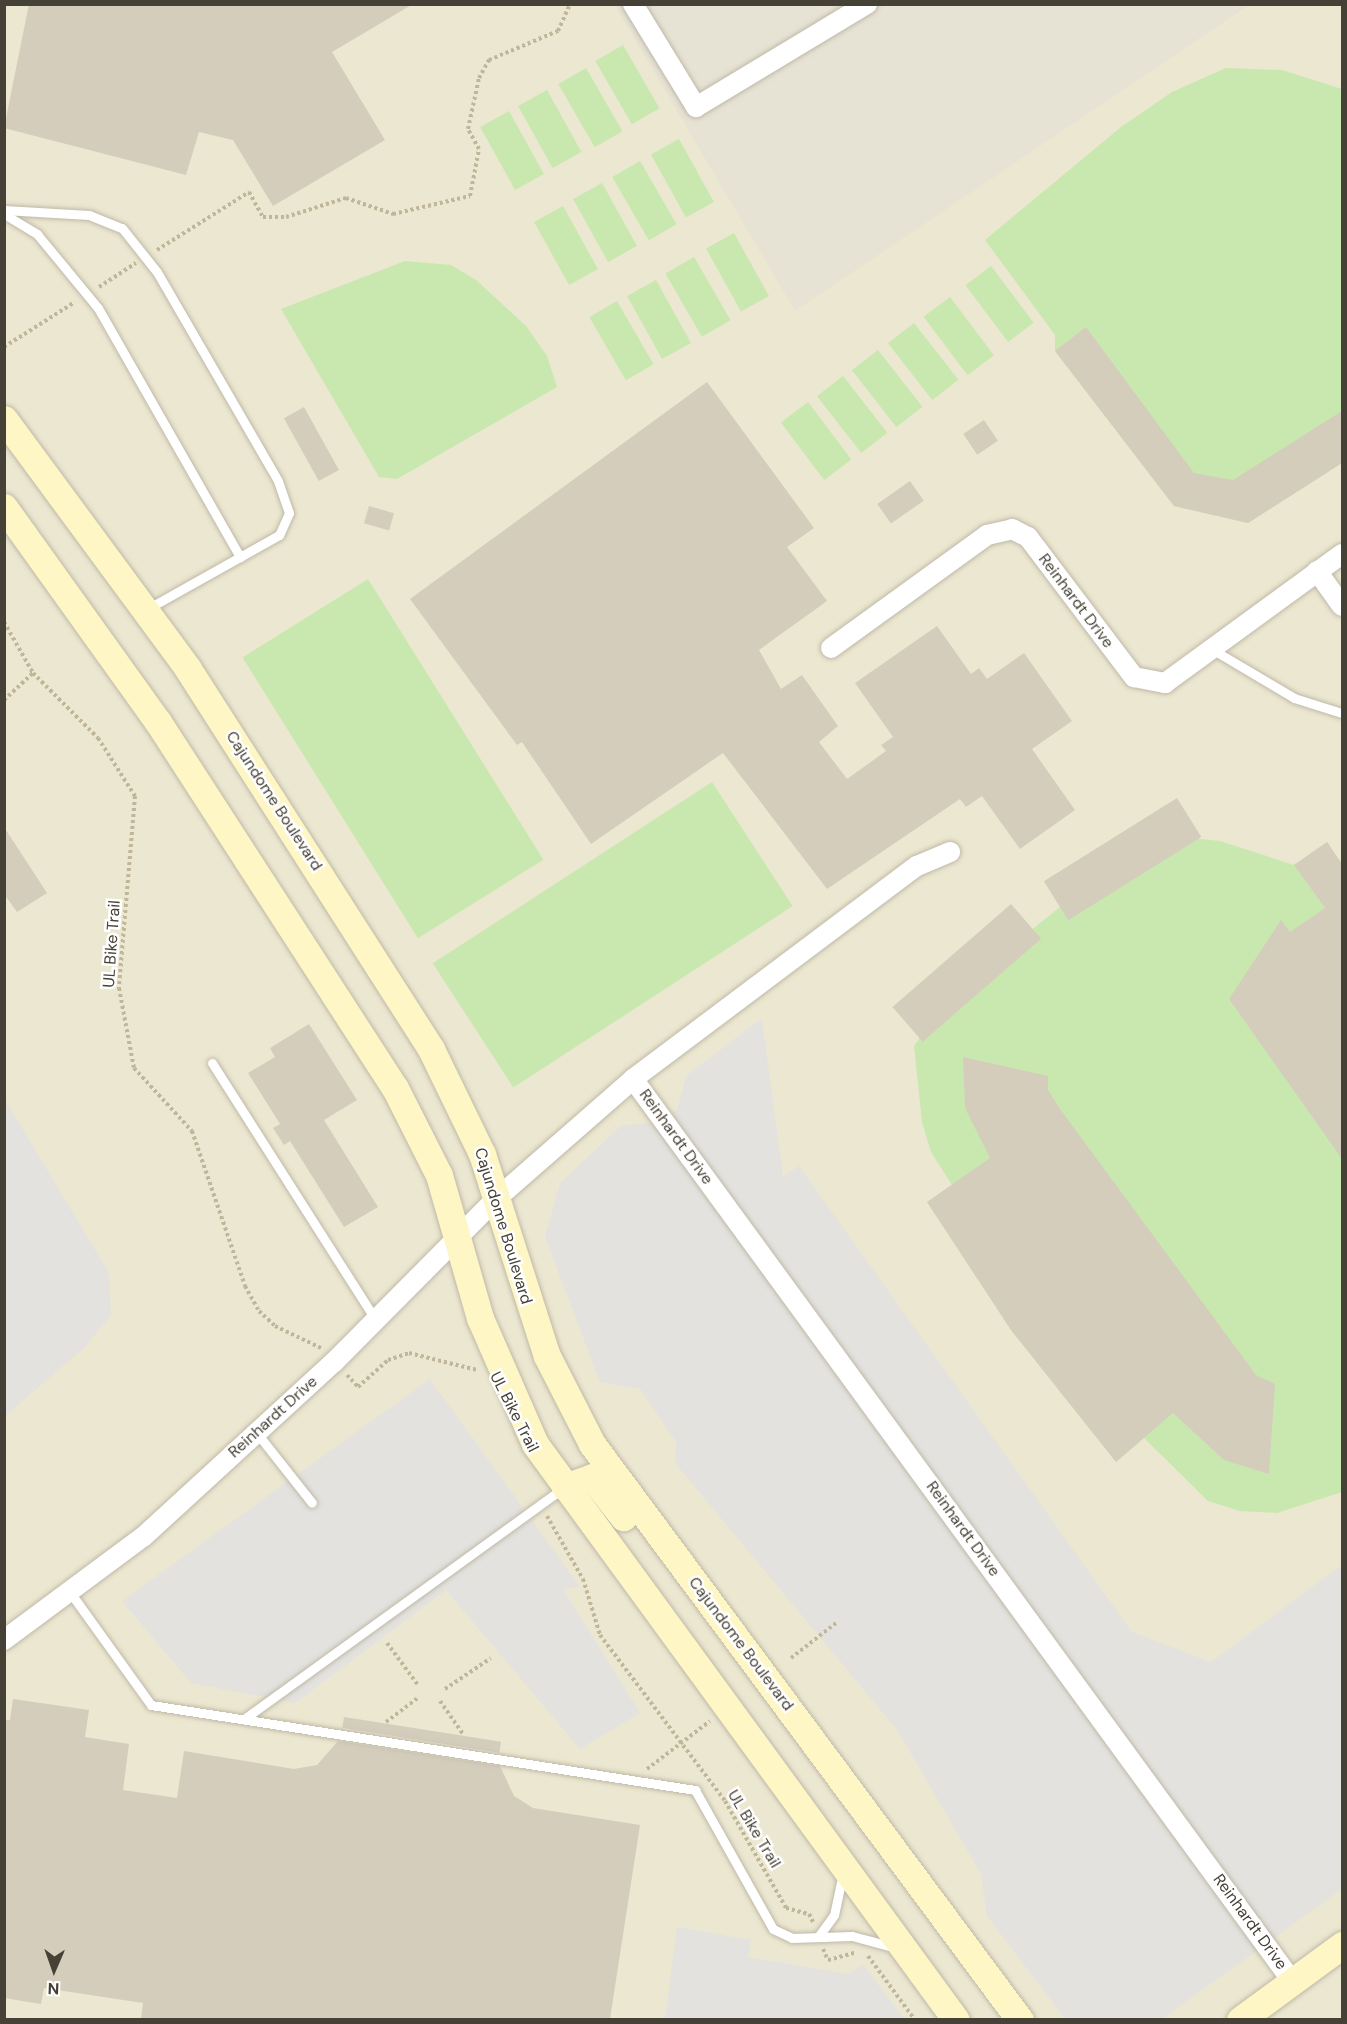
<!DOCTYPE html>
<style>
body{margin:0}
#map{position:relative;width:1347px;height:2024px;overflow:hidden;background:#f3f1e6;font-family:"DM Sans",sans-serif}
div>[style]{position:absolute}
.residential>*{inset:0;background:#e7e3d4}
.education>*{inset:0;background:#ece7d0}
.green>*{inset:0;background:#c9e8af;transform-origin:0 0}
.parking>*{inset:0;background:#e4e2de}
.building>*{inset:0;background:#d5cdbc;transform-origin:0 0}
.path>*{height:4px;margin-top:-2px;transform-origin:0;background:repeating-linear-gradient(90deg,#c0b79a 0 3px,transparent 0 6px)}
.roads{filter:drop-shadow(0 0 2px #bfb9a9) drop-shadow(0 0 2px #bfb9a9)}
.lane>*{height:9px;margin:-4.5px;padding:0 4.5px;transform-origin:4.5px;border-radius:4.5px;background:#fff}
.street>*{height:20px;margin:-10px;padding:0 10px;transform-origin:10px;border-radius:10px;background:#fff}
.secondary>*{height:27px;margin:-13.5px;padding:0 13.5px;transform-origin:13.5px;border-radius:13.5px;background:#fef6c5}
span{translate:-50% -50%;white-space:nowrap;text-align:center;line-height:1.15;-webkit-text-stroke:5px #fff;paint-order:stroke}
.street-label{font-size:16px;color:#464136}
.frame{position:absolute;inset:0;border:6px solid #464136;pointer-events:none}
.north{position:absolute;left:24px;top:1940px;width:60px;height:60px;-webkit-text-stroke:4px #fff;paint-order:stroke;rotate:182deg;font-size:16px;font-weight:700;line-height:24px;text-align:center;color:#464136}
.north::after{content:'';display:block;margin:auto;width:21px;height:27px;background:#464136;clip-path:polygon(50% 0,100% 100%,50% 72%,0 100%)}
</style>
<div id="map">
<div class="residential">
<div style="clip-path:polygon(614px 5px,1250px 5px,795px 312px)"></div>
</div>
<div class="education">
<div style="clip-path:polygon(5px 5px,614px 5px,795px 311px,1250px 5px,1342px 5px,1342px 2019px,5px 2020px)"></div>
</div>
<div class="green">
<div style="left:623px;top:45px;width:73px;height:32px;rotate:60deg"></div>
<div style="left:586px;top:68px;width:73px;height:32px;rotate:60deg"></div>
<div style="clip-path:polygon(1226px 68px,1282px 70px,1342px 89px,1342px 463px,1248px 523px,1174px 506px,1055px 351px,1055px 335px,985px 240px,1121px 127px,1172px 92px)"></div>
<div style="left:547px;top:90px;width:71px;height:33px;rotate:61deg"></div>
<div style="left:509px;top:111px;width:72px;height:33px;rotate:61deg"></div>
<div style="left:679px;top:139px;width:72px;height:32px;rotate:61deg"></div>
<div style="left:640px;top:161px;width:73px;height:32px;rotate:60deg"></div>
<div style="left:602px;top:183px;width:72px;height:33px;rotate:61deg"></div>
<div style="left:563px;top:206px;width:72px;height:33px;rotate:61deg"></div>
<div style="left:734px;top:233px;width:72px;height:32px;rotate:61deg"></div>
<div style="left:694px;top:257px;width:73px;height:33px;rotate:60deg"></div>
<div style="clip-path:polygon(405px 261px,451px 265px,476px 280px,526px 326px,547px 356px,557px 387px,397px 479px,379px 477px,281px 309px)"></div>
<div style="left:991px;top:266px;width:71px;height:32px;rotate:53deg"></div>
<div style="left:656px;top:280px;width:72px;height:33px;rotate:61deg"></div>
<div style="left:950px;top:297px;width:73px;height:33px;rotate:53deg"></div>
<div style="left:617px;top:301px;width:73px;height:32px;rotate:60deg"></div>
<div style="left:914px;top:323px;width:72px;height:33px;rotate:52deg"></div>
<div style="left:878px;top:350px;width:72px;height:33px;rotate:52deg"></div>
<div style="left:843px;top:376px;width:72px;height:33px;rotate:52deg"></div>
<div style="left:808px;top:402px;width:72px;height:34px;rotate:53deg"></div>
<div style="left:368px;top:579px;width:331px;height:148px;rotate:58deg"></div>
<div style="left:712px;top:782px;width:148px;height:333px;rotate:57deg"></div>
<div style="clip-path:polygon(1181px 837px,1220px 841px,1294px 865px,1327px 842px,1342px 864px,1342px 1492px,1277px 1513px,1240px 1511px,1208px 1501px,1144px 1438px,1116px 1462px,1011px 1330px,927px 1202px,952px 1185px,931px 1152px,922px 1122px,914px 1046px,949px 996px,1080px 891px)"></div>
</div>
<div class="parking">
<div style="clip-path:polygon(762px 1018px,783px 1176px,799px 1166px,1132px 1632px,1211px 1662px,1342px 1565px,1342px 1889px,1162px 2019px,1065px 2019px,987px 1916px,981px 1874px,898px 1731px,675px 1463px,676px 1442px,640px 1389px,600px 1382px,545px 1237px,560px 1183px,622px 1125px,654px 1123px,677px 1110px,686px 1076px)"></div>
<div style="clip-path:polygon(4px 1098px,109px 1273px,111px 1315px,85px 1347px,5px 1416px)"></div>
<div style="clip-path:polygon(430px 1379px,580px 1587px,563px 1589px,640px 1713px,580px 1749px,446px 1590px,295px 1703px,191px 1683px,122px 1601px)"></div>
<div style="clip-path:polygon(677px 1927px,751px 1940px,748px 1957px,849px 1974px,863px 1964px,904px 2019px,665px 2019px)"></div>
</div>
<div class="building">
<div style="clip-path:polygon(29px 4px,413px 4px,332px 52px,385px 140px,273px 206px,233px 140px,199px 132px,186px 175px,4px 128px)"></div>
<div style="clip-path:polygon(1086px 327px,1194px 473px,1233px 480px,1342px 411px,1342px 463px,1248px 523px,1174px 506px,1055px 351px)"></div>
<div style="clip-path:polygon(707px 382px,814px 528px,787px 547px,827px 601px,759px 650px,781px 689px,802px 675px,838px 726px,819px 742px,847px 779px,886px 751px,881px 745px,893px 737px,855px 683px,937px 626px,971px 674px,979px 668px,987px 679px,1024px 653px,1072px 721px,1032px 749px,1075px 810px,1020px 849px,982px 796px,966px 807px,960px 799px,827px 889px,723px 753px,591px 844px,522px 742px,517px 745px,410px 599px)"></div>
<div style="left:304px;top:407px;width:72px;height:23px;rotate:61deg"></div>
<div style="left:984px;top:420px;width:25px;height:25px;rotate:56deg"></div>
<div style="left:910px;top:481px;width:24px;height:40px;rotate:55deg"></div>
<div style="left:369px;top:506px;width:26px;height:18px;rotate:16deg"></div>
<div style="left:1177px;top:798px;width:46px;height:157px;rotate:58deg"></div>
<div style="clip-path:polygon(4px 827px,47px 893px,17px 912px,4px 894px)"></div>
<div style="clip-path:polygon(1327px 842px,1342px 864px,1342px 1159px,1229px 999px,1281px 920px,1290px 932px,1325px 908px,1294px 865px)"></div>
<div style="left:1011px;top:904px;width:46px;height:157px;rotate:49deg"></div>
<div style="clip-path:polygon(309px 1024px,357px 1100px,324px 1120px,378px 1207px,344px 1227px,290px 1141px,284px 1145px,273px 1128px,280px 1124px,248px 1073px,275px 1057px,270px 1048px)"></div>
<div style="clip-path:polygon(963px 1057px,1048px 1076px,1048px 1090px,1060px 1109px,1256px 1375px,1275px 1384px,1269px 1474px,1224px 1460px,1173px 1413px,1116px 1462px,1011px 1330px,927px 1202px,990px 1158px,965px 1108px)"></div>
<div style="clip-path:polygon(13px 1699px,89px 1710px,85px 1737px,129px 1744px,123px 1790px,177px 1798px,184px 1751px,294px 1769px,317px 1765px,338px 1741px,500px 1766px,514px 1796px,533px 1808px,640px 1825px,610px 2019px,141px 2019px,143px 2003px,44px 1988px,41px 2004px,4px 1998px,4px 1720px,10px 1720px)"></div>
<div style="left:344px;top:1717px;width:159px;height:11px;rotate:9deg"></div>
</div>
<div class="path">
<div style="left:157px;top:250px;width:109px;rotate:-32.2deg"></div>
<div style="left:249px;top:192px;width:29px;rotate:61deg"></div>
<div style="left:263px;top:217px;width:23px"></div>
<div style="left:286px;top:217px;width:63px;rotate:-17.6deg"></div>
<div style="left:346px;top:198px;width:50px;rotate:18.8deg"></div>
<div style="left:393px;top:214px;width:79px;rotate:-13.2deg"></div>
<div style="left:470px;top:196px;width:48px;rotate:-79.2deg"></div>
<div style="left:479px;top:149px;width:23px;rotate:-119deg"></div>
<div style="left:468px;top:129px;width:52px;rotate:-77.8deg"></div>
<div style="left:479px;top:78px;width:21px;rotate:-61deg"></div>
<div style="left:489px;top:60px;width:75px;rotate:-22.8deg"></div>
<div style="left:558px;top:31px;width:30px;rotate:-66deg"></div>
<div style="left:99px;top:287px;width:44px;rotate:-33deg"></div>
<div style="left:4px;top:347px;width:84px;rotate:-32.4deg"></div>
<div style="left:4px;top:622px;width:59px;rotate:60.4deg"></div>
<div style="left:33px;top:673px;width:92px;rotate:45deg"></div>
<div style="left:98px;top:738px;width:69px;rotate:57.5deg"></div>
<div style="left:135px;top:796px;width:193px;rotate:94.8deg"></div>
<div style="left:119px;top:988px;width:81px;rotate:79.4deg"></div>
<div style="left:134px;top:1068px;width:86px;rotate:47.4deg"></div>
<div style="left:192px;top:1131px;width:164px;rotate:71.1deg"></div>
<div style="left:245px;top:1286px;width:29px;rotate:61deg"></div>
<div style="left:259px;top:1311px;width:22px;rotate:43deg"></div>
<div style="left:275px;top:1326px;width:51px;rotate:25.6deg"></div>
<div style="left:4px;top:700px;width:40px;rotate:-43deg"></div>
<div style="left:347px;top:1375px;width:16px;rotate:47deg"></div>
<div style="left:358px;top:1387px;width:40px;rotate:-42deg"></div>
<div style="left:388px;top:1360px;width:22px;rotate:-18deg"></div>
<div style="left:409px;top:1353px;width:70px;rotate:14deg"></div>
<div style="left:547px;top:1516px;width:73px;rotate:60.3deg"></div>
<div style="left:583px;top:1579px;width:59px;rotate:73.1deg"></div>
<div style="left:600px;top:1635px;width:208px;rotate:53deg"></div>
<div style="left:725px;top:1801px;width:123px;rotate:60.3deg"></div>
<div style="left:786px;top:1908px;width:24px;rotate:15deg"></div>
<div style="left:809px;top:1914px;width:9px;rotate:63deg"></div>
<div style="left:387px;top:1643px;width:52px;rotate:53.6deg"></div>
<div style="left:791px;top:1658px;width:57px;rotate:-37.9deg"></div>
<div style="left:445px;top:1689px;width:55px;rotate:-34deg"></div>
<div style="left:440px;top:1701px;width:40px;rotate:55.1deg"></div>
<div style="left:386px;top:1722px;width:41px;rotate:-37.1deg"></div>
<div style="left:647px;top:1769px;width:79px;rotate:-37.3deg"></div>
<div style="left:823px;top:1949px;width:12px;rotate:66deg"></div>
<div style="left:828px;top:1960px;width:28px;rotate:-15deg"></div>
<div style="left:868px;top:1956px;width:79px;rotate:53.7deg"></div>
</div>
<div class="roads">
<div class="lane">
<div style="left:4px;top:210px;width:85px;rotate:3.4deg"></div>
<div style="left:89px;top:215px;width:35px;rotate:22deg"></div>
<div style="left:122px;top:228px;width:56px;rotate:51.5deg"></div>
<div style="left:157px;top:272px;width:241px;rotate:59.9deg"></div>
<div style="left:278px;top:481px;width:34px;rotate:71deg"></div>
<div style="left:289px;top:513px;width:24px;rotate:114deg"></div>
<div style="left:279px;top:535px;width:151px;rotate:150.7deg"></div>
<div style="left:4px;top:214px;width:39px;rotate:31deg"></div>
<div style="left:37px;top:234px;width:96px;rotate:50.5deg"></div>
<div style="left:98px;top:308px;width:287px;rotate:60.3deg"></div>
<div style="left:1215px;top:651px;width:92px;rotate:30.7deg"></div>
<div style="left:1294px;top:698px;width:50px;rotate:17.4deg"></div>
<div style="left:212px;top:1063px;width:303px;rotate:57.5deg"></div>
<div style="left:256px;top:1432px;width:90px;rotate:51.7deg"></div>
<div style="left:72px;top:1595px;width:135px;rotate:54.3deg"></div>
<div style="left:151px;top:1705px;width:551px;rotate:8.88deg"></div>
<div style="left:695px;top:1790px;width:159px;rotate:60.7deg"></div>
<div style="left:773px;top:1929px;width:21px;rotate:25deg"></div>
<div style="left:792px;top:1938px;width:60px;rotate:-1.9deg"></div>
<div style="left:852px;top:1936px;width:42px;rotate:15deg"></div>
<div style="left:244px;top:1719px;width:394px;rotate:-35.9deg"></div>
<div style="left:818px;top:1937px;width:27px;rotate:-54deg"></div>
<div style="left:834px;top:1915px;width:43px;rotate:-77.9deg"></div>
</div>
<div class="street">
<div style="left:633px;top:4px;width:121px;rotate:58.5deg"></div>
<div style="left:696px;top:107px;width:200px;rotate:-31.1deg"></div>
<div style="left:1317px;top:571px;width:43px;rotate:54.5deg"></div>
<div style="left:831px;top:648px;width:193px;rotate:-35.9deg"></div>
<div style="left:987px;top:535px;width:26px;rotate:-13deg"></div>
<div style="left:1012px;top:529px;width:18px;rotate:27deg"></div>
<div style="left:1028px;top:537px;width:176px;rotate:52.9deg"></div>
<div style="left:1134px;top:677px;width:32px;rotate:11deg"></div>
<div style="left:1165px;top:683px;width:219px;rotate:-36.1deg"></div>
<div style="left:633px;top:1079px;width:1117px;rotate:53.85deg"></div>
<div style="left:4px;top:1640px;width:174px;rotate:-36.6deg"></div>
<div style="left:144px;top:1536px;width:258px;rotate:-42.5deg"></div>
<div style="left:334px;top:1362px;width:228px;rotate:-45.2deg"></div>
<div style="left:495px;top:1200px;width:184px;rotate:-41.2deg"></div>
<div style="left:633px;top:1079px;width:355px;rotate:-36.9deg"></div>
<div style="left:917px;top:866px;width:36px;rotate:-23deg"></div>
</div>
<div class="secondary">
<div style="left:4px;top:419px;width:310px;rotate:53.6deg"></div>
<div style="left:188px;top:669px;width:451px;rotate:57.4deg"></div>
<div style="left:431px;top:1049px;width:117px;rotate:64.1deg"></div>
<div style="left:482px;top:1154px;width:212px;rotate:72.2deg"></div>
<div style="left:547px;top:1356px;width:99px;rotate:62.9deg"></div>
<div style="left:592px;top:1444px;width:718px;rotate:53.39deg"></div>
<div style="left:4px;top:507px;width:264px;rotate:54.4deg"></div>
<div style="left:158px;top:722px;width:436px;rotate:57.1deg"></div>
<div style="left:395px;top:1088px;width:97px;rotate:63.2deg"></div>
<div style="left:439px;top:1175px;width:149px;rotate:74deg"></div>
<div style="left:480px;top:1318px;width:137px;rotate:66.4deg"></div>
<div style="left:535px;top:1444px;width:713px;rotate:53.84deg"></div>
<div style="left:565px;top:1487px;width:29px;rotate:-20deg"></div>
<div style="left:592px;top:1477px;width:51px;rotate:52.2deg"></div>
<div style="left:1240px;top:2020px;width:127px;rotate:-36.3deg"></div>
</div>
</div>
<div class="street-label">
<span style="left:1076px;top:601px;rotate:53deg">Reinhardt Drive</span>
<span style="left:274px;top:801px;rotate:57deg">Cajundome Boulevard</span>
<span style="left:112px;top:944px;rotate:-86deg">UL Bike Trail</span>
<span style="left:676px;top:1137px;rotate:54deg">Reinhardt Drive</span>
<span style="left:503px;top:1226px;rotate:73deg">Cajundome Boulevard</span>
<span style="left:514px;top:1412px;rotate:63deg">UL Bike Trail</span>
<span style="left:273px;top:1417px;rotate:-42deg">Reinhardt Drive</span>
<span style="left:963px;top:1529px;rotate:54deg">Reinhardt Drive</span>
<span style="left:741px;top:1644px;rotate:53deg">Cajundome Boulevard</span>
<span style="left:754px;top:1829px;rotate:59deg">UL Bike Trail</span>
<span style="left:1250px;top:1922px;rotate:54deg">Reinhardt Drive</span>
</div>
<div class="frame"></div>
<div class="north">N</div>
</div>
